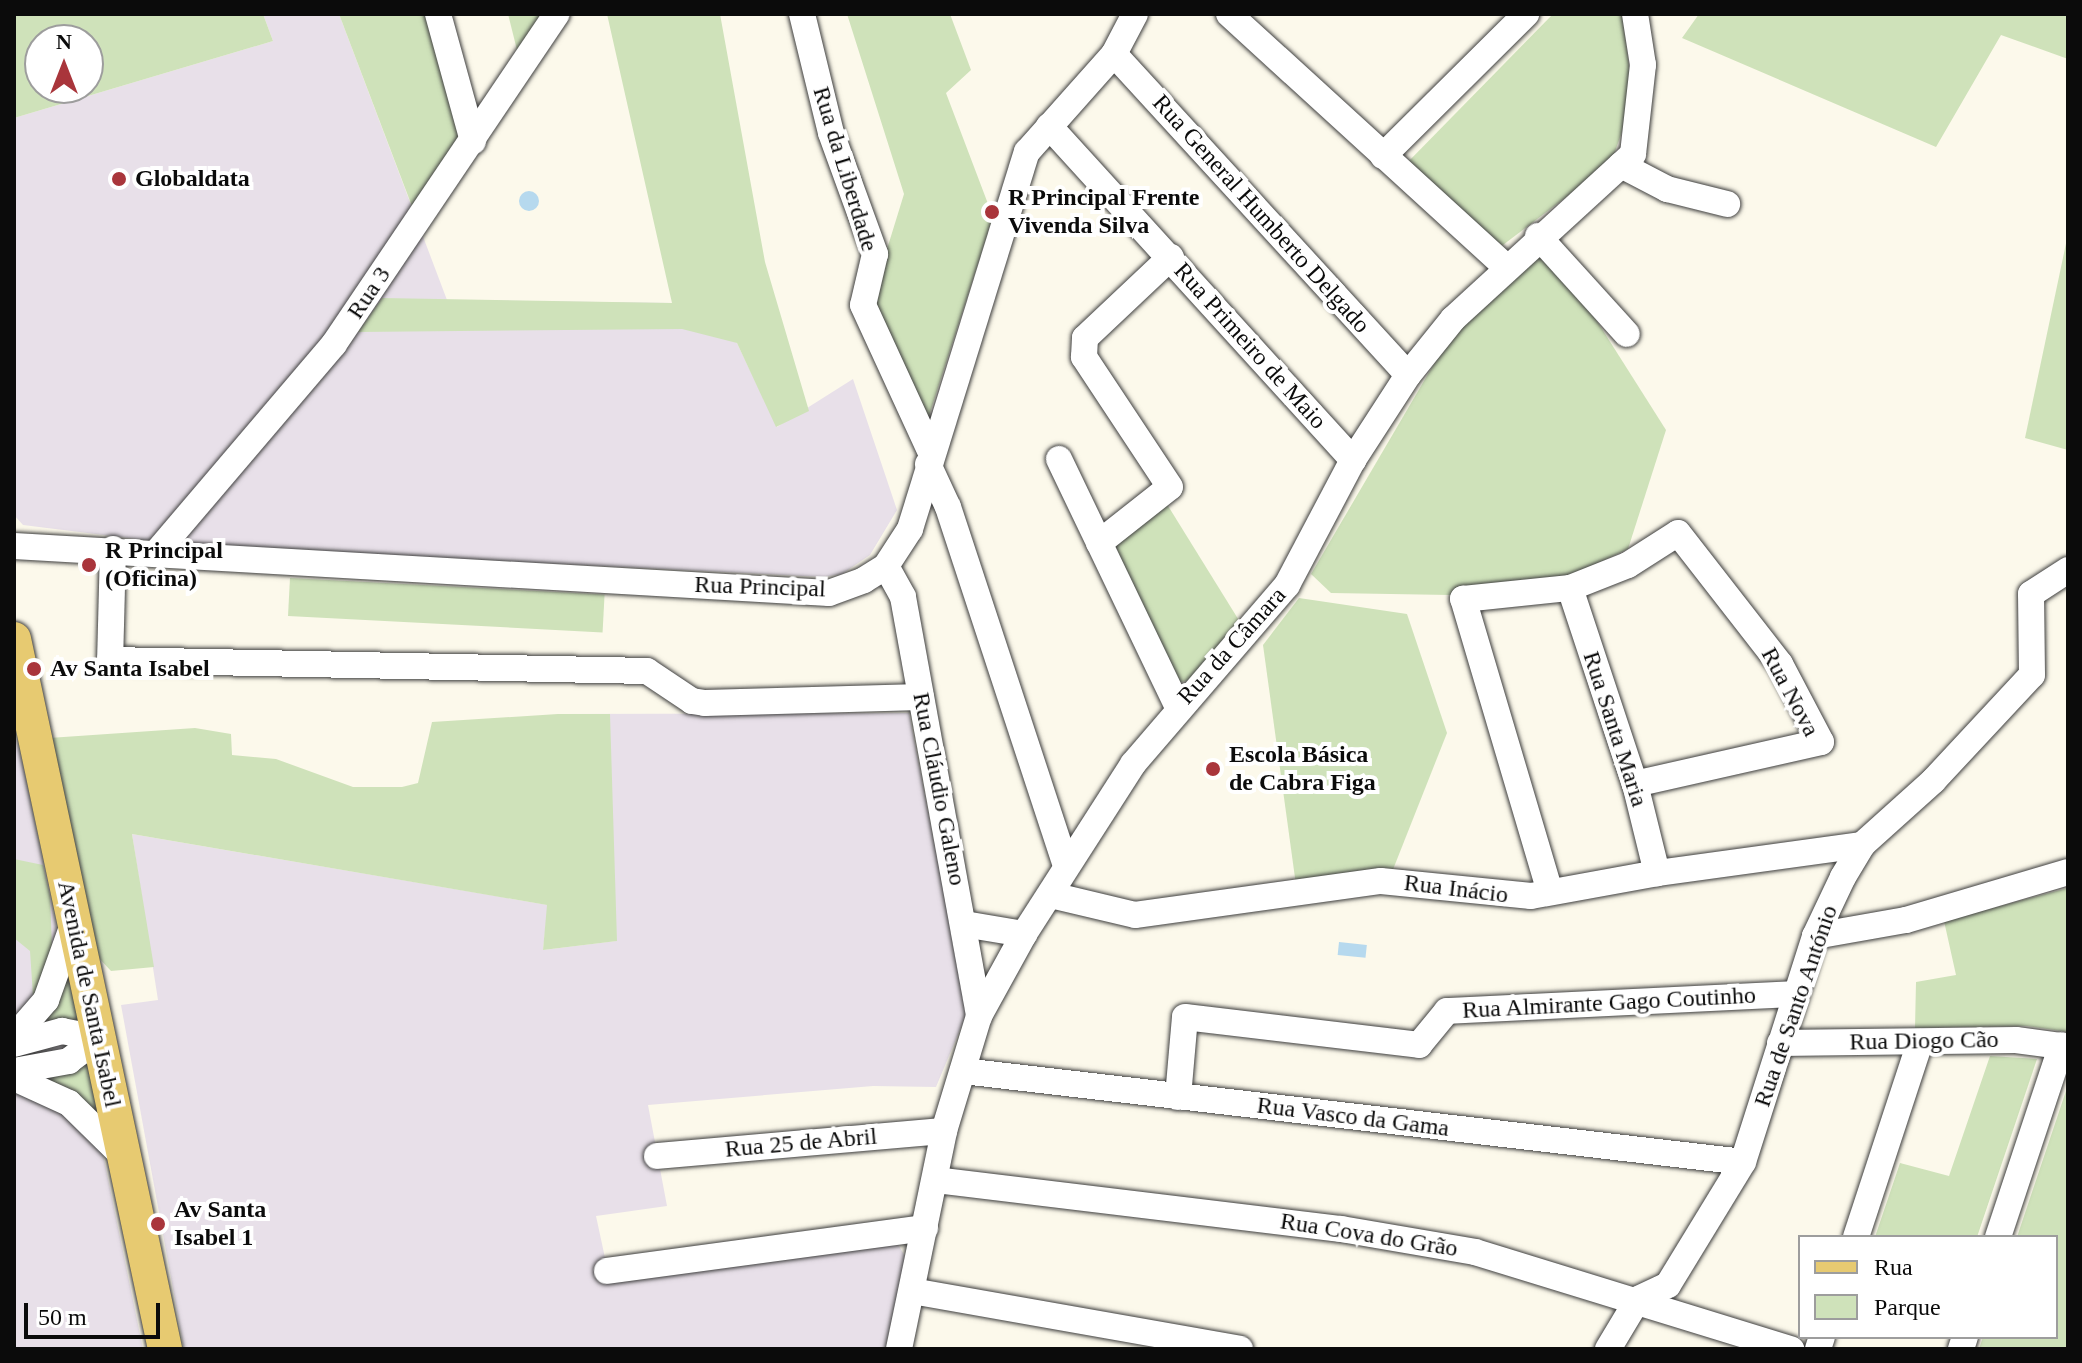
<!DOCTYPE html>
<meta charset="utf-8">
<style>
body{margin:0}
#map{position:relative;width:2082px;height:1363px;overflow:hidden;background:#fcf9eb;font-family:"Times New Roman",serif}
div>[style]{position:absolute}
.industrial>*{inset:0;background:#e8e0e9}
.green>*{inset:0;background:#cfe2ba;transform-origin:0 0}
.water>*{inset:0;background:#b6d9ee;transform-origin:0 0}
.round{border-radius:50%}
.roads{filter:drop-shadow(0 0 2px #3e3e3e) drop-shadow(0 0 2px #3e3e3e)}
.minor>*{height:26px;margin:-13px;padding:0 13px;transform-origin:13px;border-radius:13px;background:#fff}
.major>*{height:34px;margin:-17px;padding:0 17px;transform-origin:17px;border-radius:17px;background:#e7ca71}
.dots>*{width:22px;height:22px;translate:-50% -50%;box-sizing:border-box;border:4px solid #fff;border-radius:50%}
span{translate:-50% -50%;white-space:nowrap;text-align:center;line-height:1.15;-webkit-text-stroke:8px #fff;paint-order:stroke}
.street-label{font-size:24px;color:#0b0b0b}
.poi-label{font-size:24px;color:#0b0b0b;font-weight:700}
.left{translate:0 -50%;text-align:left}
.frame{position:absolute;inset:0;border:16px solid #0b0b0b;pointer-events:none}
.legend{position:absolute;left:1798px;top:1235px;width:260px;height:104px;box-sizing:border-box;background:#fff;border:2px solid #9d9d9d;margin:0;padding:10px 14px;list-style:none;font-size:24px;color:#0b0b0b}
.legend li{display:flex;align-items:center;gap:16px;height:40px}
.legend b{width:40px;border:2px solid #9d9d9d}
.north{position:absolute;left:24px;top:24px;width:80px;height:80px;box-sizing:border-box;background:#fff;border:2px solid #9d9d9d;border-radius:50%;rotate:0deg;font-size:22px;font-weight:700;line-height:32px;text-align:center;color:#0b0b0b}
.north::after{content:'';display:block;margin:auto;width:28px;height:36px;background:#a9353b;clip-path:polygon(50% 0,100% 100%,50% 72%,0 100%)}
.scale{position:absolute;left:24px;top:1303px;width:136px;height:36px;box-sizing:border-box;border:4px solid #0b0b0b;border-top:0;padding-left:10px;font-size:24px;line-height:28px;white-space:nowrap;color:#0b0b0b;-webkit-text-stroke:6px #fff;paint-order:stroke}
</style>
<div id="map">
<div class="industrial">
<div style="clip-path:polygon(263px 14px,339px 14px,447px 300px,673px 303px,737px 343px,777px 427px,853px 379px,897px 510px,870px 555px,842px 574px,823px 577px,192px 546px,23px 525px,14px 515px,14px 118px,273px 41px)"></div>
<div style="clip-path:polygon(909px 713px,967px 1013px,936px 1087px,873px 1086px,648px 1105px,667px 1206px,596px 1216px,610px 1281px,896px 1241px,906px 1258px,885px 1349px,184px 1349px,121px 1005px,158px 1000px,132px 834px,548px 905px,543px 950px,616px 941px,558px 714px)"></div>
<div style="clip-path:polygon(14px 731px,24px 770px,143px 1349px,14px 1349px)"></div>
</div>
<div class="green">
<div style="clip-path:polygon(evenodd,14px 14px,263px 14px,273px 41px,14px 118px,14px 14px,40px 40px,88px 40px,88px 88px,40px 88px,40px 40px)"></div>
<div style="clip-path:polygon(339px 14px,425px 14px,462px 117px,463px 137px,413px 209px)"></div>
<div style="clip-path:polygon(508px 14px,548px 14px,519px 58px)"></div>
<div style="clip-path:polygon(607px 14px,720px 14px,765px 262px,809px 411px,776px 427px,737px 343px,682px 329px,358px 332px,382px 298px,672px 303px)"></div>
<div style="clip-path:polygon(847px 14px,950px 14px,971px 70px,946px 93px,993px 217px,927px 422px,871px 301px,904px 194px)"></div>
<div style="clip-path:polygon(1553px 14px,1622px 14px,1630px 73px,1625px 123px,1611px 163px,1499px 248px,1405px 165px)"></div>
<div style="clip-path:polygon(1699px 14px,2068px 14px,2068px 59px,2001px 35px,1936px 147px,1682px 38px)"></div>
<div style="clip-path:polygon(2068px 234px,2068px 450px,2025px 438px)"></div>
<div style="clip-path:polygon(1535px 249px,1576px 288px,1666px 430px,1628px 549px,1560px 581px,1450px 595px,1331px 593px,1311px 574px,1455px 328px)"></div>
<div style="clip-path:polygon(1165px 501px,1240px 622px,1188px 681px,1172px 683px,1112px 542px)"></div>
<div style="left:290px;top:578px;width:315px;height:38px;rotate:3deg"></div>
<div style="clip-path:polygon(1299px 598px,1407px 614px,1447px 733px,1392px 872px,1296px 885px,1263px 645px)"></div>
<div style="clip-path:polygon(558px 714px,610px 714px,617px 941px,543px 950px,547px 905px,132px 834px,154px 967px,111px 971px,97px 956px,49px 738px,195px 728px,231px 734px,232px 755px,276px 759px,353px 787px,402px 787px,418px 783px,432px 722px)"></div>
<div style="clip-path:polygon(14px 859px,43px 865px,50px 896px,52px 947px,44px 981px,33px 996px,30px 951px,14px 938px)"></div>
<div style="clip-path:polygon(2068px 888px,2068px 1032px,2027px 1026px,1915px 1028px,1916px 982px,1956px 975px,1944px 921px)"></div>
<div style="clip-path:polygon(68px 970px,80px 1021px,36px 1026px)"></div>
<div style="clip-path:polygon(1990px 1056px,2037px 1059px,1977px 1237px,1875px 1237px,1900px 1163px,1949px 1176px)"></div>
<div style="clip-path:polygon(89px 1060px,101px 1122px,30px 1076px)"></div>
<div style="clip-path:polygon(2068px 1085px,2068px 1349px,1979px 1349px,1983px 1337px,2056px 1337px,2056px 1237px,2017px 1237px)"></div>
</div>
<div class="water">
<div class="round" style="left:519px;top:191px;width:20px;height:20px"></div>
<div style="left:1339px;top:942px;width:28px;height:13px;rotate:6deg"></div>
</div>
<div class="roads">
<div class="minor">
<div style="left:438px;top:14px;width:132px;rotate:74.6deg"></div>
<div style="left:802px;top:14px;width:122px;rotate:76.3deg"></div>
<div style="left:831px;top:133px;width:129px;rotate:70deg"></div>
<div style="left:875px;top:254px;width:52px;rotate:103.2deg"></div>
<div style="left:863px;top:305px;width:163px;rotate:65.3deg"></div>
<div style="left:1229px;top:14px;width:375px;rotate:42.4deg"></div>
<div style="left:1114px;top:54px;width:435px;rotate:47.5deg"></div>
<div style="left:1049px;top:126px;width:452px;rotate:47.7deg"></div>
<div style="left:1383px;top:156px;width:202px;rotate:-44.8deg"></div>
<div style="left:1621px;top:165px;width:52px;rotate:27.6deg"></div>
<div style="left:1667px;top:189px;width:62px;rotate:14deg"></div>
<div style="left:1538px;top:236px;width:132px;rotate:47.8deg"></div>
<div style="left:1059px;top:459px;width:275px;rotate:64.4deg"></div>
<div style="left:928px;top:464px;width:47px;rotate:65.1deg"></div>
<div style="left:948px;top:507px;width:377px;rotate:71.8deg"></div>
<div style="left:1099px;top:543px;width:90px;rotate:-38.3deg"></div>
<div style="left:1170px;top:487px;width:156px;rotate:-123.5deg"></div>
<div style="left:1084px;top:357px;width:19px;rotate:-87deg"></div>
<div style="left:1085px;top:338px;width:118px;rotate:-43.3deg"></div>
<div style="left:14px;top:546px;width:816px;rotate:3.3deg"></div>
<div style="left:829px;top:593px;width:37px;rotate:-20deg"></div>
<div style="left:864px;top:580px;width:26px;rotate:-32deg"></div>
<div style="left:886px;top:566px;width:44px;rotate:-57deg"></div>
<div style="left:910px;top:529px;width:395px;rotate:-72.8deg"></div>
<div style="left:1027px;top:152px;width:131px;rotate:-48.4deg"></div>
<div style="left:1114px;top:54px;width:45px;rotate:-62.3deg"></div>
<div style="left:113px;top:549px;width:111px;rotate:91.5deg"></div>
<div style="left:110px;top:660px;width:537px;rotate:1.17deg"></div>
<div style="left:647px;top:671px;width:54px;rotate:33.7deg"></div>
<div style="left:692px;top:701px;width:13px;rotate:9deg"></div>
<div style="left:705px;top:703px;width:216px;rotate:-1.6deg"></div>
<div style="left:157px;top:552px;width:273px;rotate:-49.6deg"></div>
<div style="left:334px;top:344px;width:398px;rotate:-56deg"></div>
<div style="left:886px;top:566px;width:35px;rotate:61deg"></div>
<div style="left:903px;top:597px;width:426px;rotate:79.7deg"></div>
<div style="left:1570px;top:588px;width:206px;rotate:71.7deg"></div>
<div style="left:1635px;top:784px;width:92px;rotate:76.1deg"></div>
<div style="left:1550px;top:892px;width:306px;rotate:-106.5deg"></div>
<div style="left:1463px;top:599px;width:108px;rotate:-5.9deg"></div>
<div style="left:1570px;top:588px;width:62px;rotate:-21.6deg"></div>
<div style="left:1628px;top:565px;width:59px;rotate:-32.6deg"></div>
<div style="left:1678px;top:533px;width:166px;rotate:52.1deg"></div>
<div style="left:1780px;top:664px;width:88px;rotate:62.3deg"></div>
<div style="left:1821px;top:742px;width:191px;rotate:167.3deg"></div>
<div style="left:1051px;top:895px;width:86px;rotate:13.4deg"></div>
<div style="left:1135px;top:915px;width:248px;rotate:-7.9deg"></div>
<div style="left:1381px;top:881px;width:151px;rotate:5.7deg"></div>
<div style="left:1531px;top:896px;width:128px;rotate:-10.3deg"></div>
<div style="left:1657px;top:873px;width:207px;rotate:-7.8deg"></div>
<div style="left:964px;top:924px;width:61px;rotate:9.5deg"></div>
<div style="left:1815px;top:936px;width:92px;rotate:-10deg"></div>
<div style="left:1906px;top:920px;width:169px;rotate:-16.5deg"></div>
<div style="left:14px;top:1037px;width:49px;rotate:-49.1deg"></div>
<div style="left:46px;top:1000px;width:83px;rotate:-70.3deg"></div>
<div style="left:1780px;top:1043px;width:236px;rotate:-0.7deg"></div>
<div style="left:2016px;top:1040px;width:52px;rotate:7.7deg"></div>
<div style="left:14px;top:1044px;width:50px;rotate:-15.2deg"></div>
<div style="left:62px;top:1031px;width:38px;rotate:11deg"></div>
<div style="left:99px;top:1038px;width:38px;rotate:143deg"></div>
<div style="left:69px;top:1061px;width:56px;rotate:169.7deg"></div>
<div style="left:963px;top:1071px;width:785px;rotate:6.65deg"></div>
<div style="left:14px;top:1078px;width:60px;rotate:24.4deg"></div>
<div style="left:69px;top:1103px;width:77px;rotate:44.5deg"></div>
<div style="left:1178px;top:1097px;width:80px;rotate:-85deg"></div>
<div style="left:1185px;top:1017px;width:236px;rotate:6.8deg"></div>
<div style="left:1419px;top:1045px;width:44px;rotate:-50.5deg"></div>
<div style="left:1447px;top:1011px;width:348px;rotate:-2.8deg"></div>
<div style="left:657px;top:1156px;width:288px;rotate:-5deg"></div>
<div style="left:935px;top:1180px;width:409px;rotate:6.9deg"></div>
<div style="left:1341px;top:1229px;width:136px;rotate:9.7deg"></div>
<div style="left:1475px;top:1252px;width:331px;rotate:17.1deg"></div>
<div style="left:1856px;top:1237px;width:205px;rotate:-71.8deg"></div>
<div style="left:1998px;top:1237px;width:202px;rotate:-71.6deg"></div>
<div style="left:607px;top:1271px;width:321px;rotate:-7.7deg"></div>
<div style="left:912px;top:1291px;width:333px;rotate:10deg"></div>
<div style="left:899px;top:1349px;width:223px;rotate:-78.3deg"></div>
<div style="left:944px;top:1131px;width:120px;rotate:-73.1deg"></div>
<div style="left:979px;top:1016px;width:94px;rotate:-61.2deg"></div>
<div style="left:1024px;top:934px;width:202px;rotate:-57.3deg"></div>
<div style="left:1133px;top:764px;width:236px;rotate:-49.3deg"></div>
<div style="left:1287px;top:585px;width:141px;rotate:-62.2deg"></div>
<div style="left:1353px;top:460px;width:101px;rotate:-57.1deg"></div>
<div style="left:1408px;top:375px;width:72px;rotate:-51.2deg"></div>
<div style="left:1453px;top:319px;width:244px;rotate:-42.5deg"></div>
<div style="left:1633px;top:154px;width:90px;rotate:-83.6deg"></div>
<div style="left:1643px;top:65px;width:52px;rotate:-98.9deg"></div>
<div style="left:1608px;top:1349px;width:58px;rotate:-59deg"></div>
<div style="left:1638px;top:1299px;width:33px;rotate:-25deg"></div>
<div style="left:1668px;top:1285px;width:144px;rotate:-58.6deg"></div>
<div style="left:1743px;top:1162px;width:237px;rotate:-72.3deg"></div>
<div style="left:1815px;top:936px;width:65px;rotate:-64.6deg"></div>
<div style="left:1843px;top:877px;width:37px;rotate:-59deg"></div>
<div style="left:1862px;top:845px;width:96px;rotate:-42deg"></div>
<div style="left:1933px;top:781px;width:145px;rotate:-47deg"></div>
<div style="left:2032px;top:675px;width:81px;rotate:-90.7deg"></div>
<div style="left:2031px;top:594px;width:44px;rotate:-33deg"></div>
<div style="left:1818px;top:1349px;width:13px;rotate:-72deg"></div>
<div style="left:1961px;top:1349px;width:13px;rotate:-72deg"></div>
</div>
<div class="major">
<div style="left:14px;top:639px;width:726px;rotate:77.99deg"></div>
</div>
</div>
<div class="dots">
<div style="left:119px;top:179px;background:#a9353b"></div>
<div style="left:992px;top:212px;background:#a9353b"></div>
<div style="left:89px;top:565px;background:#a9353b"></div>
<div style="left:34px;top:669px;background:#a9353b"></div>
<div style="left:1213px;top:769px;background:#a9353b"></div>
<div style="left:158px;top:1224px;background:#a9353b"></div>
</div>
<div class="street-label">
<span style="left:845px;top:169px;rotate:73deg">Rua da Liberdade</span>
<span style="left:1261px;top:214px;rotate:48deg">Rua General Humberto Delgado</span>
<span style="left:369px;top:293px;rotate:-56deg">Rua 3</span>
<span style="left:1250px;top:346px;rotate:48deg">Rua Primeiro de Maio</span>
<span style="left:760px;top:587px;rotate:2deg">Rua Principal</span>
<span style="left:1232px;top:646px;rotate:-48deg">Rua da Câmara</span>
<span style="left:1790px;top:692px;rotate:62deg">Rua Nova</span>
<span style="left:1615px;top:729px;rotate:72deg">Rua Santa Maria</span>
<span style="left:939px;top:789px;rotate:79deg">Rua Cláudio Galeno</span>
<span style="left:1456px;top:889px;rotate:7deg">Rua Inácio</span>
<span style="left:89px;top:994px;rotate:78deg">Avenida de Santa Isabel</span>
<span style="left:1609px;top:1003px;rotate:-3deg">Rua Almirante Gago Coutinho</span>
<span style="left:1796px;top:1006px;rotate:-71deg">Rua de Santo António</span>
<span style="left:1924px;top:1041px;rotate:-1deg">Rua Diogo Cão</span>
<span style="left:1353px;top:1117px;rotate:7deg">Rua Vasco da Gama</span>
<span style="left:801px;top:1143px;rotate:-5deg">Rua 25 de Abril</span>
<span style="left:1369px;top:1235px;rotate:9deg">Rua Cova do Grão</span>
</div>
<div class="poi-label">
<span class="left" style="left:135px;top:179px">Globaldata</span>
<span class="left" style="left:1008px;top:212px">R Principal Frente<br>Vivenda Silva</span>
<span class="left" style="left:105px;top:565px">R Principal<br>(Oficina)</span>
<span class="left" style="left:50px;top:669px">Av Santa Isabel</span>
<span class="left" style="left:1229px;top:769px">Escola Básica<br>de Cabra Figa</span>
<span class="left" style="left:174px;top:1224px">Av Santa<br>Isabel 1</span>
</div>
<div class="frame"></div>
<ul class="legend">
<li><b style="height:10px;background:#e7ca71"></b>Rua</li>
<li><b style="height:22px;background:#cfe2ba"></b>Parque</li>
</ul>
<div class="north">N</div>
<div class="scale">50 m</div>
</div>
